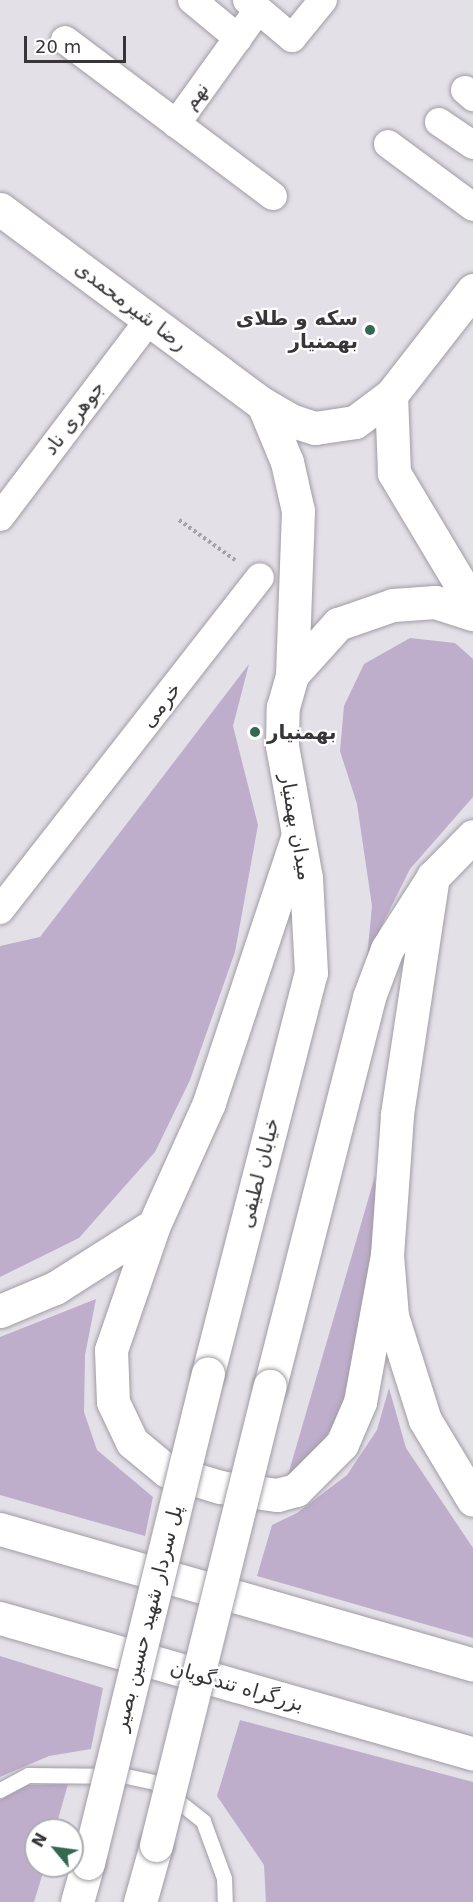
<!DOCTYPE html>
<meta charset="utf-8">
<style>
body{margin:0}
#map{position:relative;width:473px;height:1902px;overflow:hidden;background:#e4e0e8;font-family:"DejaVu Sans","Noto Sans Arabic",sans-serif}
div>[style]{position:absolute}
.green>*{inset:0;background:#beadcb}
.path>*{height:4px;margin-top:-2px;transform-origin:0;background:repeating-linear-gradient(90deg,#a5a2a8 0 3px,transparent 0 6px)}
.roads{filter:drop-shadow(0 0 2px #a09ca4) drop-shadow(0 0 2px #a09ca4)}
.service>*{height:15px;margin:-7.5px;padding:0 7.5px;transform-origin:7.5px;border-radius:7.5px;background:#fff}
.minor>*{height:28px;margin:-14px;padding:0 14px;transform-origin:14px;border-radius:14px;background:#fff}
.tertiary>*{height:33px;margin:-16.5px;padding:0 16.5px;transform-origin:16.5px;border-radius:16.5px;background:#fff}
.secondary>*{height:33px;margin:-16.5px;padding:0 16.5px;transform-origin:16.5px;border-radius:16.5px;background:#fff}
.trunk>*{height:33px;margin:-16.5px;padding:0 16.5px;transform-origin:16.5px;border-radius:16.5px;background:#fff}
.bridges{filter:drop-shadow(0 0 2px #a09ca4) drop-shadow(0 0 2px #a09ca4)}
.secondary-bridge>*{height:33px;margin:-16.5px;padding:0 16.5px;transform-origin:16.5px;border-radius:16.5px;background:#fff}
.dots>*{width:16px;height:16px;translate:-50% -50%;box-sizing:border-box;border:3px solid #fff;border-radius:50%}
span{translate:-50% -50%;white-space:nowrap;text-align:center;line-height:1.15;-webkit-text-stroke:4.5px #fff;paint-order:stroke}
.street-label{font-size:20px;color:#373538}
.poi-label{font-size:20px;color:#373538;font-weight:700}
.right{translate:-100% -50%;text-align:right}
.left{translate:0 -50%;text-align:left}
.north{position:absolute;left:24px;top:1818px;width:60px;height:60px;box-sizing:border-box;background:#fff;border:2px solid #afaeaf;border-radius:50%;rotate:299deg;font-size:16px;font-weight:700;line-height:24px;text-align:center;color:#373538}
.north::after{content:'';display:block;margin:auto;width:21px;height:27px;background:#336950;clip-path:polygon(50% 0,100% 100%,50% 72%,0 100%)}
.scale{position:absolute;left:24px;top:36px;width:102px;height:27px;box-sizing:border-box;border:3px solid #373538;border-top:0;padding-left:8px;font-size:18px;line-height:21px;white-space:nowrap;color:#373538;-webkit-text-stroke:4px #fff;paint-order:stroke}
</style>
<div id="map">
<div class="green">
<div style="clip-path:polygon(410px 638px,455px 643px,473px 659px,473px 797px,410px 869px,380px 929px,364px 989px,372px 906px,357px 804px,340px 751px,344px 706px,364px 664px)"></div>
<div style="clip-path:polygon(249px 664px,233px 726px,258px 825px,235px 952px,190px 1080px,155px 1152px,79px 1238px,0 1277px,0 946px,40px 937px)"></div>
<div style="clip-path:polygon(375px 1176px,375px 1233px,343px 1410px,313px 1457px,288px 1475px)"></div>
<div style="clip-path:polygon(96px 1299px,85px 1355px,84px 1412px,97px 1450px,153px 1497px,145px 1536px,0 1495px,0 1337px)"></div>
<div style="clip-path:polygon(389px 1388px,406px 1448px,473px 1548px,473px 1638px,257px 1576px,272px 1525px,297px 1513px,347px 1475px,377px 1430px)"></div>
<div style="clip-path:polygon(0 1656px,103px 1688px,91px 1749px,49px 1756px,0 1777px)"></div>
<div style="clip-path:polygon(240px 1720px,473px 1782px,473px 1902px,266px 1902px,264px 1865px,217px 1796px)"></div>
<div style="clip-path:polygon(68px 1784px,55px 1830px,36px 1830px,36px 1866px,45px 1866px,34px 1902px,0 1902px,0 1800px,28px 1785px)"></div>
</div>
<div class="path">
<div style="left:179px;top:520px;width:69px;rotate:35.5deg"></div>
</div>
<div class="roads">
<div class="service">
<div style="left:0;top:1790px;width:32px;rotate:-28deg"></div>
<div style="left:28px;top:1775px;width:98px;rotate:0.6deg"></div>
<div style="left:126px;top:1776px;width:29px;rotate:12deg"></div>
<div style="left:154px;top:1782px;width:63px;rotate:38.5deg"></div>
<div style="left:203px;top:1821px;width:61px;rotate:69.8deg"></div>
<div style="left:224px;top:1878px;width:24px;rotate:88deg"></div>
</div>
<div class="minor">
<div style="left:192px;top:0;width:60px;rotate:39.6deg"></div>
<div style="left:247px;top:0;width:59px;rotate:40.2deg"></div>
<div style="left:292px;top:38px;width:49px;rotate:-50.8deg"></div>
<div style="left:65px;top:40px;width:260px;rotate:36.9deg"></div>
<div style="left:465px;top:90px;width:11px;rotate:41deg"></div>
<div style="left:439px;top:122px;width:41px;rotate:34.1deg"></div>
<div style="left:176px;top:124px;width:140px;rotate:-54.3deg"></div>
<div style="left:388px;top:144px;width:106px;rotate:36.5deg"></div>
<div style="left:0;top:517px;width:247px;rotate:-52.9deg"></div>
<div style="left:0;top:910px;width:422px;rotate:-52deg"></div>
</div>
<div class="tertiary">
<div style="left:0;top:209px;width:327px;rotate:36.6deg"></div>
<div style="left:263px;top:404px;width:34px;rotate:30deg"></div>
<div style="left:293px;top:421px;width:23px;rotate:18deg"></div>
<div style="left:315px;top:428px;width:40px;rotate:-8.5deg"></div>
<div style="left:355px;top:422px;width:45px;rotate:-36.9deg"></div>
<div style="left:263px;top:404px;width:63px;rotate:67.5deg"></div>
<div style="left:287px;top:462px;width:50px;rotate:77.3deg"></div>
<div style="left:298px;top:511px;width:164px;rotate:92.1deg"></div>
<div style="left:297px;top:838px;width:279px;rotate:108.4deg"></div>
<div style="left:209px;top:1103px;width:134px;rotate:114.3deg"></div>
<div style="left:154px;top:1225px;width:132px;rotate:109deg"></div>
<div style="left:111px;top:1350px;width:52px;rotate:87.8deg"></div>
<div style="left:113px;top:1402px;width:44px;rotate:64.6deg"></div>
<div style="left:132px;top:1442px;width:45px;rotate:39.6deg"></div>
<div style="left:167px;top:1471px;width:55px;rotate:16.8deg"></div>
<div style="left:220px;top:1487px;width:58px;rotate:8deg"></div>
<div style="left:277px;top:1495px;width:20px;rotate:-15deg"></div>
<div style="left:296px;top:1490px;width:65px;rotate:-45deg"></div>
<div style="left:342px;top:1444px;width:46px;rotate:-66.8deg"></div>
<div style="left:360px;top:1402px;width:149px;rotate:-79.6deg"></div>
<div style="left:387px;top:1255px;width:141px;rotate:-85.9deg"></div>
<div style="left:397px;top:1114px;width:240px;rotate:-81.4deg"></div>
</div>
<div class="secondary">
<div style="left:473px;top:290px;width:133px;rotate:128deg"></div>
<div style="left:391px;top:395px;width:78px;rotate:87.8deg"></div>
<div style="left:394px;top:473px;width:154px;rotate:59.1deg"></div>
<div style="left:208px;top:1373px;width:413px;rotate:-75.6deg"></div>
<div style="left:311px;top:973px;width:95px;rotate:-93deg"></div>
<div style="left:306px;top:878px;width:134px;rotate:-100.3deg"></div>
<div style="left:282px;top:746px;width:39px;rotate:-89deg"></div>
<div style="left:283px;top:707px;width:33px;rotate:-74deg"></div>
<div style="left:292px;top:675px;width:69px;rotate:-48deg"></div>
<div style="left:338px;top:624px;width:58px;rotate:-19.1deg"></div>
<div style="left:393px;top:605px;width:42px;rotate:-4.1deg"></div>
<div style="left:435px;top:602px;width:40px;rotate:18deg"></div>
<div style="left:270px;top:1386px;width:401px;rotate:-75.7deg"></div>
<div style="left:369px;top:997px;width:51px;rotate:-69.4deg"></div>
<div style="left:387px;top:949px;width:85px;rotate:-57.4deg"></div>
<div style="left:433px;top:877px;width:57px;rotate:-45.7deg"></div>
<div style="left:77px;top:1902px;width:41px;rotate:-74.2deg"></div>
<div style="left:140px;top:1902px;width:59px;rotate:-74.3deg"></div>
</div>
<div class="trunk">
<div style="left:387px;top:1255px;width:61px;rotate:85.3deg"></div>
<div style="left:392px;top:1316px;width:109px;rotate:72.4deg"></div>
<div style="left:425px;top:1420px;width:93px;rotate:59deg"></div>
<div style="left:0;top:1311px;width:60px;rotate:-22.7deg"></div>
<div style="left:55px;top:1288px;width:117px;rotate:-32.5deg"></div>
<div style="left:0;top:1529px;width:492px;rotate:16deg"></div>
<div style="left:0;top:1618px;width:492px;rotate:16deg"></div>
</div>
</div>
<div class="bridges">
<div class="secondary-bridge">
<div style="left:156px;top:1845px;width:473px;rotate:-76.1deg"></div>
<div style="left:88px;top:1863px;width:504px;rotate:-76.24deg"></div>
</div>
</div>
<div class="dots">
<div style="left:370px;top:330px;background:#336950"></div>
<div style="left:255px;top:732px;background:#336950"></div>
</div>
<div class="street-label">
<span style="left:196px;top:96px;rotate:-54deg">نهم</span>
<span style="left:131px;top:306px;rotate:37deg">رضا شیرمحمدی</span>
<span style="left:74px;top:418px;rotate:-53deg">جوهری ناد</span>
<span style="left:161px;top:705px;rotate:-52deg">خرمی</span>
<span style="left:296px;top:827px;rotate:80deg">میدان بهمنیار</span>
<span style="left:259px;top:1173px;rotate:-76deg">خیابان لطیفی</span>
<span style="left:148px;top:1618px;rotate:-76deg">پل سردار شهید حسین بصیر</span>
<span style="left:237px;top:1686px;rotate:16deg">بزرگراه تندگویان</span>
</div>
<div class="poi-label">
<span class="right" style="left:358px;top:330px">سکه و طلای<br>بهمنیار</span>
<span class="left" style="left:267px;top:732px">بهمنیار</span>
</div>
<div class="north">N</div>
<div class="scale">20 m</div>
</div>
